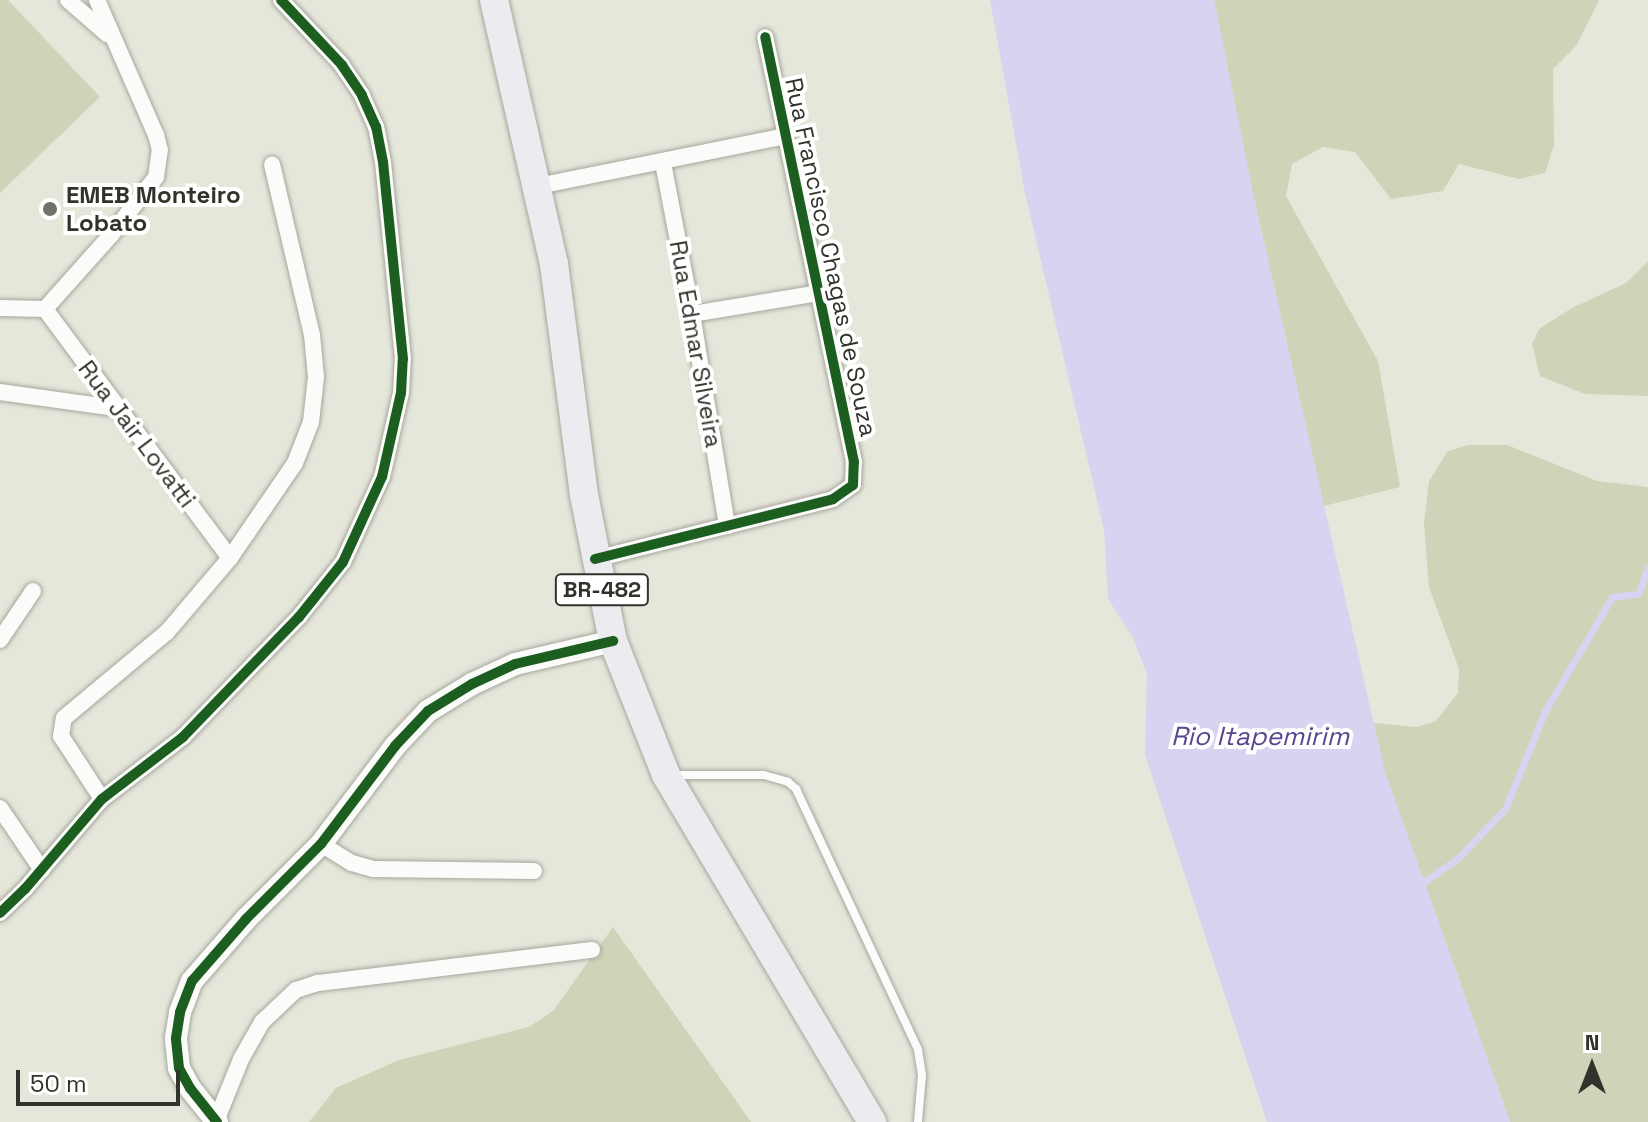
<!DOCTYPE html>
<style>
body{margin:0}
#map{position:relative;width:1648px;height:1122px;overflow:hidden;background:#e6e7db;font-family:"Space Grotesk",sans-serif}
div>[style]{position:absolute}
.green>*{inset:0;background:#cfd3b7}
.water>*{inset:0;background:#d9d3f1}
.stream>*{height:7px;margin:-3.5px;padding:0 3.5px;transform-origin:3.5px;border-radius:3.5px;background:#d9d3f1}
.roads{filter:drop-shadow(0 0 2px #a6a79d) drop-shadow(0 0 2px #a6a79d)}
.service>*{height:8px;margin:-4px;padding:0 4px;transform-origin:4px;border-radius:4px;background:#fbfbfa}
.minor>*{height:16px;margin:-8px;padding:0 8px;transform-origin:8px;border-radius:8px;background:#fbfbfa}
.tertiary>*{height:22px;margin:-11px;padding:0 11px;transform-origin:11px;border-radius:11px;background:#fbfbfa}
.trunk>*{height:28px;margin:-14px;padding:0 14px;transform-origin:14px;border-radius:14px;background:#ececf0}
.cycleway>*{height:10px;margin:-5px;padding:0 5px;transform-origin:5px;border-radius:5px;background:#1b5e20}
.dots>*{width:22px;height:22px;translate:-50% -50%;box-sizing:border-box;border:4px solid #fff;border-radius:50%}
span{translate:-50% -50%;white-space:nowrap;text-align:center;line-height:1.15;-webkit-text-stroke:8px #fff;paint-order:stroke}
.shield-label span{padding:2px 6px;background:#fff;border:2px solid;border-radius:6px;-webkit-text-stroke-width:0}
.shield-label{font-size:22px;color:#313229;font-weight:700}
.poi-label{font-size:24px;color:#313229;font-weight:700}
.left{translate:0 -50%;text-align:left}
.street-label{font-size:24px;color:#313229}
.water-label{font-size:26px;color:#5a468c;font-style:italic}
.north{position:absolute;left:1552px;top:1026px;width:80px;height:80px;-webkit-text-stroke:6px #fff;paint-order:stroke;rotate:0deg;font-size:22px;font-weight:700;line-height:32px;text-align:center;color:#313229}
.north::after{content:'';display:block;margin:auto;width:28px;height:36px;background:#313229;clip-path:polygon(50% 0,100% 100%,50% 72%,0 100%)}
.scale{position:absolute;left:16px;top:1070px;width:164px;height:36px;box-sizing:border-box;border:4px solid #313229;border-top:0;padding-left:10px;font-size:24px;line-height:28px;white-space:nowrap;color:#313229;-webkit-text-stroke:6px #fff;paint-order:stroke}
</style>
<div id="map">
<div class="green">
<div style="clip-path:polygon(0 0,8px 0,100px 97px,0 193px)"></div>
<div style="clip-path:polygon(1214px 0,1599px 0,1576px 46px,1553px 69px,1554px 145px,1545px 173px,1519px 179px,1459px 164px,1443px 191px,1391px 199px,1355px 152px,1323px 147px,1292px 164px,1286px 196px,1378px 361px,1400px 487px,1324px 506px,1253px 194px)"></div>
<div style="clip-path:polygon(1648px 261px,1648px 396px,1585px 394px,1540px 376px,1532px 344px,1539px 329px,1572px 308px,1626px 283px)"></div>
<div style="clip-path:polygon(1468px 445px,1507px 445px,1597px 481px,1648px 487px,1648px 1122px,1510px 1122px,1385px 773px,1374px 723px,1417px 727px,1436px 721px,1458px 693px,1459px 669px,1429px 587px,1424px 524px,1429px 481px,1448px 451px)"></div>
<div style="clip-path:polygon(613px 927px,751px 1122px,309px 1122px,336px 1088px,399px 1060px,529px 1027px,553px 1011px)"></div>
</div>
<div class="water">
<div style="clip-path:polygon(990px 0,1214px 0,1253px 194px,1385px 772px,1510px 1122px,1267px 1122px,1145px 755px,1147px 674px,1133px 638px,1108px 599px,1104px 530px,1025px 193px)"></div>
</div>
<div class="stream">
<div style="left:1419px;top:885px;width:46px;rotate:-34.4deg"></div>
<div style="left:1457px;top:859px;width:69px;rotate:-46.2deg"></div>
<div style="left:1505px;top:809px;width:106px;rotate:-67.8deg"></div>
<div style="left:1545px;top:711px;width:132px;rotate:-59.6deg"></div>
<div style="left:1612px;top:597px;width:26px;rotate:-7deg"></div>
<div style="left:1638px;top:594px;width:28px;rotate:-69deg"></div>
</div>
<div class="roads">
<div class="service">
<div style="left:673px;top:775px;width:91px"></div>
<div style="left:764px;top:775px;width:25px;rotate:16deg"></div>
<div style="left:788px;top:782px;width:11px;rotate:41deg"></div>
<div style="left:796px;top:789px;width:288px;rotate:64.9deg"></div>
<div style="left:918px;top:1050px;width:25px;rotate:81deg"></div>
<div style="left:922px;top:1075px;width:47px;rotate:94.9deg"></div>
</div>
<div class="minor">
<div style="left:68px;top:0;width:52px;rotate:41.1deg"></div>
<div style="left:663px;top:163px;width:154px;rotate:79.1deg"></div>
<div style="left:692px;top:314px;width:215px;rotate:80.6deg"></div>
<div style="left:538px;top:186px;width:253px;rotate:-11.4deg"></div>
<div style="left:0;top:308px;width:45px;rotate:1.3deg"></div>
<div style="left:45px;top:309px;width:99px;rotate:-48.3deg"></div>
<div style="left:111px;top:235px;width:73px;rotate:-52.2deg"></div>
<div style="left:156px;top:177px;width:27px;rotate:-82deg"></div>
<div style="left:160px;top:150px;width:16px;rotate:-105deg"></div>
<div style="left:156px;top:135px;width:147px;rotate:-113.6deg"></div>
<div style="left:45px;top:309px;width:310px;rotate:53.4deg"></div>
<div style="left:692px;top:314px;width:129px;rotate:-9.4deg"></div>
<div style="left:0;top:392px;width:117px;rotate:7.9deg"></div>
<div style="left:595px;top:559px;width:245px;rotate:-14.1deg"></div>
<div style="left:833px;top:499px;width:24px;rotate:-35deg"></div>
<div style="left:853px;top:485px;width:23px;rotate:-88deg"></div>
<div style="left:854px;top:462px;width:434px;rotate:-101.8deg"></div>
<div style="left:0;top:640px;width:59px;rotate:-56deg"></div>
<div style="left:102px;top:799px;width:75px;rotate:-123.1deg"></div>
<div style="left:61px;top:736px;width:18px;rotate:-81deg"></div>
<div style="left:64px;top:718px;width:134px;rotate:-39.9deg"></div>
<div style="left:167px;top:632px;width:97px;rotate:-49.6deg"></div>
<div style="left:230px;top:558px;width:115px;rotate:-55.6deg"></div>
<div style="left:295px;top:463px;width:44px;rotate:-68.7deg"></div>
<div style="left:311px;top:422px;width:45px;rotate:-83.7deg"></div>
<div style="left:316px;top:377px;width:42px;rotate:-95.4deg"></div>
<div style="left:312px;top:335px;width:175px;rotate:-103.2deg"></div>
<div style="left:0;top:808px;width:75px;rotate:55.9deg"></div>
<div style="left:321px;top:844px;width:36px;rotate:32deg"></div>
<div style="left:352px;top:863px;width:22px;rotate:16deg"></div>
<div style="left:373px;top:869px;width:161px;rotate:0.7deg"></div>
<div style="left:0;top:913px;width:35px;rotate:-44deg"></div>
<div style="left:25px;top:889px;width:118px;rotate:-49.5deg"></div>
<div style="left:102px;top:799px;width:102px;rotate:-37.4deg"></div>
<div style="left:183px;top:737px;width:167px;rotate:-46deg"></div>
<div style="left:299px;top:617px;width:70px;rotate:-51.3deg"></div>
<div style="left:343px;top:562px;width:94px;rotate:-65.4deg"></div>
<div style="left:382px;top:477px;width:86px;rotate:-77.3deg"></div>
<div style="left:401px;top:393px;width:34px;rotate:-87deg"></div>
<div style="left:403px;top:359px;width:198px;rotate:-95.8deg"></div>
<div style="left:383px;top:162px;width:36px;rotate:-101deg"></div>
<div style="left:376px;top:127px;width:35px;rotate:-114deg"></div>
<div style="left:362px;top:95px;width:36px;rotate:-124deg"></div>
<div style="left:342px;top:65px;width:89px;rotate:-133.2deg"></div>
<div style="left:216px;top:1121px;width:67px;rotate:-68deg"></div>
<div style="left:241px;top:1059px;width:43px;rotate:-60.4deg"></div>
<div style="left:262px;top:1022px;width:47px;rotate:-43.3deg"></div>
<div style="left:296px;top:990px;width:23px;rotate:-18deg"></div>
<div style="left:318px;top:983px;width:276px;rotate:-6.9deg"></div>
</div>
<div class="tertiary">
<div style="left:217px;top:1122px;width:43px;rotate:-128.5deg"></div>
<div style="left:190px;top:1088px;width:23px;rotate:-119deg"></div>
<div style="left:179px;top:1068px;width:30px;rotate:-96deg"></div>
<div style="left:176px;top:1038px;width:26px;rotate:-81deg"></div>
<div style="left:180px;top:1012px;width:33px;rotate:-69deg"></div>
<div style="left:192px;top:981px;width:82px;rotate:-48.9deg"></div>
<div style="left:246px;top:919px;width:106px;rotate:-45deg"></div>
<div style="left:321px;top:844px;width:123px;rotate:-52.9deg"></div>
<div style="left:395px;top:746px;width:48px;rotate:-46.7deg"></div>
<div style="left:428px;top:711px;width:52px;rotate:-31.5deg"></div>
<div style="left:472px;top:684px;width:47px;rotate:-24.9deg"></div>
<div style="left:515px;top:664px;width:101px;rotate:-13.2deg"></div>
</div>
<div class="trunk">
<div style="left:494px;top:0;width:271px;rotate:77.2deg"></div>
<div style="left:554px;top:264px;width:233px;rotate:82.6deg"></div>
<div style="left:584px;top:495px;width:149px;rotate:78.8deg"></div>
<div style="left:613px;top:641px;width:144px;rotate:68.4deg"></div>
<div style="left:666px;top:775px;width:404px;rotate:59.3deg"></div>
</div>
</div>
<div class="cycleway">
<div style="left:595px;top:559px;width:245px;rotate:-14.1deg"></div>
<div style="left:833px;top:499px;width:24px;rotate:-35deg"></div>
<div style="left:853px;top:485px;width:23px;rotate:-88deg"></div>
<div style="left:854px;top:462px;width:434px;rotate:-101.8deg"></div>
<div style="left:0;top:913px;width:35px;rotate:-44deg"></div>
<div style="left:25px;top:889px;width:118px;rotate:-49.5deg"></div>
<div style="left:102px;top:799px;width:102px;rotate:-37.4deg"></div>
<div style="left:183px;top:737px;width:167px;rotate:-46deg"></div>
<div style="left:299px;top:617px;width:70px;rotate:-51.3deg"></div>
<div style="left:343px;top:562px;width:94px;rotate:-65.4deg"></div>
<div style="left:382px;top:477px;width:86px;rotate:-77.3deg"></div>
<div style="left:401px;top:393px;width:34px;rotate:-87deg"></div>
<div style="left:403px;top:359px;width:198px;rotate:-95.8deg"></div>
<div style="left:383px;top:162px;width:36px;rotate:-101deg"></div>
<div style="left:376px;top:127px;width:35px;rotate:-114deg"></div>
<div style="left:362px;top:95px;width:36px;rotate:-124deg"></div>
<div style="left:342px;top:65px;width:89px;rotate:-133.2deg"></div>
<div style="left:217px;top:1122px;width:43px;rotate:-128.5deg"></div>
<div style="left:190px;top:1088px;width:23px;rotate:-119deg"></div>
<div style="left:179px;top:1068px;width:30px;rotate:-96deg"></div>
<div style="left:176px;top:1038px;width:26px;rotate:-81deg"></div>
<div style="left:180px;top:1012px;width:33px;rotate:-69deg"></div>
<div style="left:192px;top:981px;width:82px;rotate:-48.9deg"></div>
<div style="left:246px;top:919px;width:106px;rotate:-45deg"></div>
<div style="left:321px;top:844px;width:123px;rotate:-52.9deg"></div>
<div style="left:395px;top:746px;width:48px;rotate:-46.7deg"></div>
<div style="left:428px;top:711px;width:52px;rotate:-31.5deg"></div>
<div style="left:472px;top:684px;width:47px;rotate:-24.9deg"></div>
<div style="left:515px;top:664px;width:101px;rotate:-13.2deg"></div>
</div>
<div class="dots">
<div style="left:50px;top:209px;background:#707167"></div>
</div>
<div class="shield-label">
<span style="left:602px;top:590px">BR-482</span>
</div>
<div class="poi-label">
<span class="left" style="left:66px;top:209px">EMEB Monteiro<br>Lobato</span>
</div>
<div class="street-label">
<span style="left:831px;top:257px;rotate:78deg">Rua Francisco Chagas de Souza</span>
<span style="left:696px;top:344px;rotate:80deg">Rua Edmar Silveira</span>
<span style="left:137px;top:434px;rotate:53deg">Rua Jair Lovatti</span>
</div>
<div class="water-label">
<span style="left:1260px;top:737px">Rio Itapemirim</span>
</div>
<div class="north">N</div>
<div class="scale">50 m</div>
</div>
